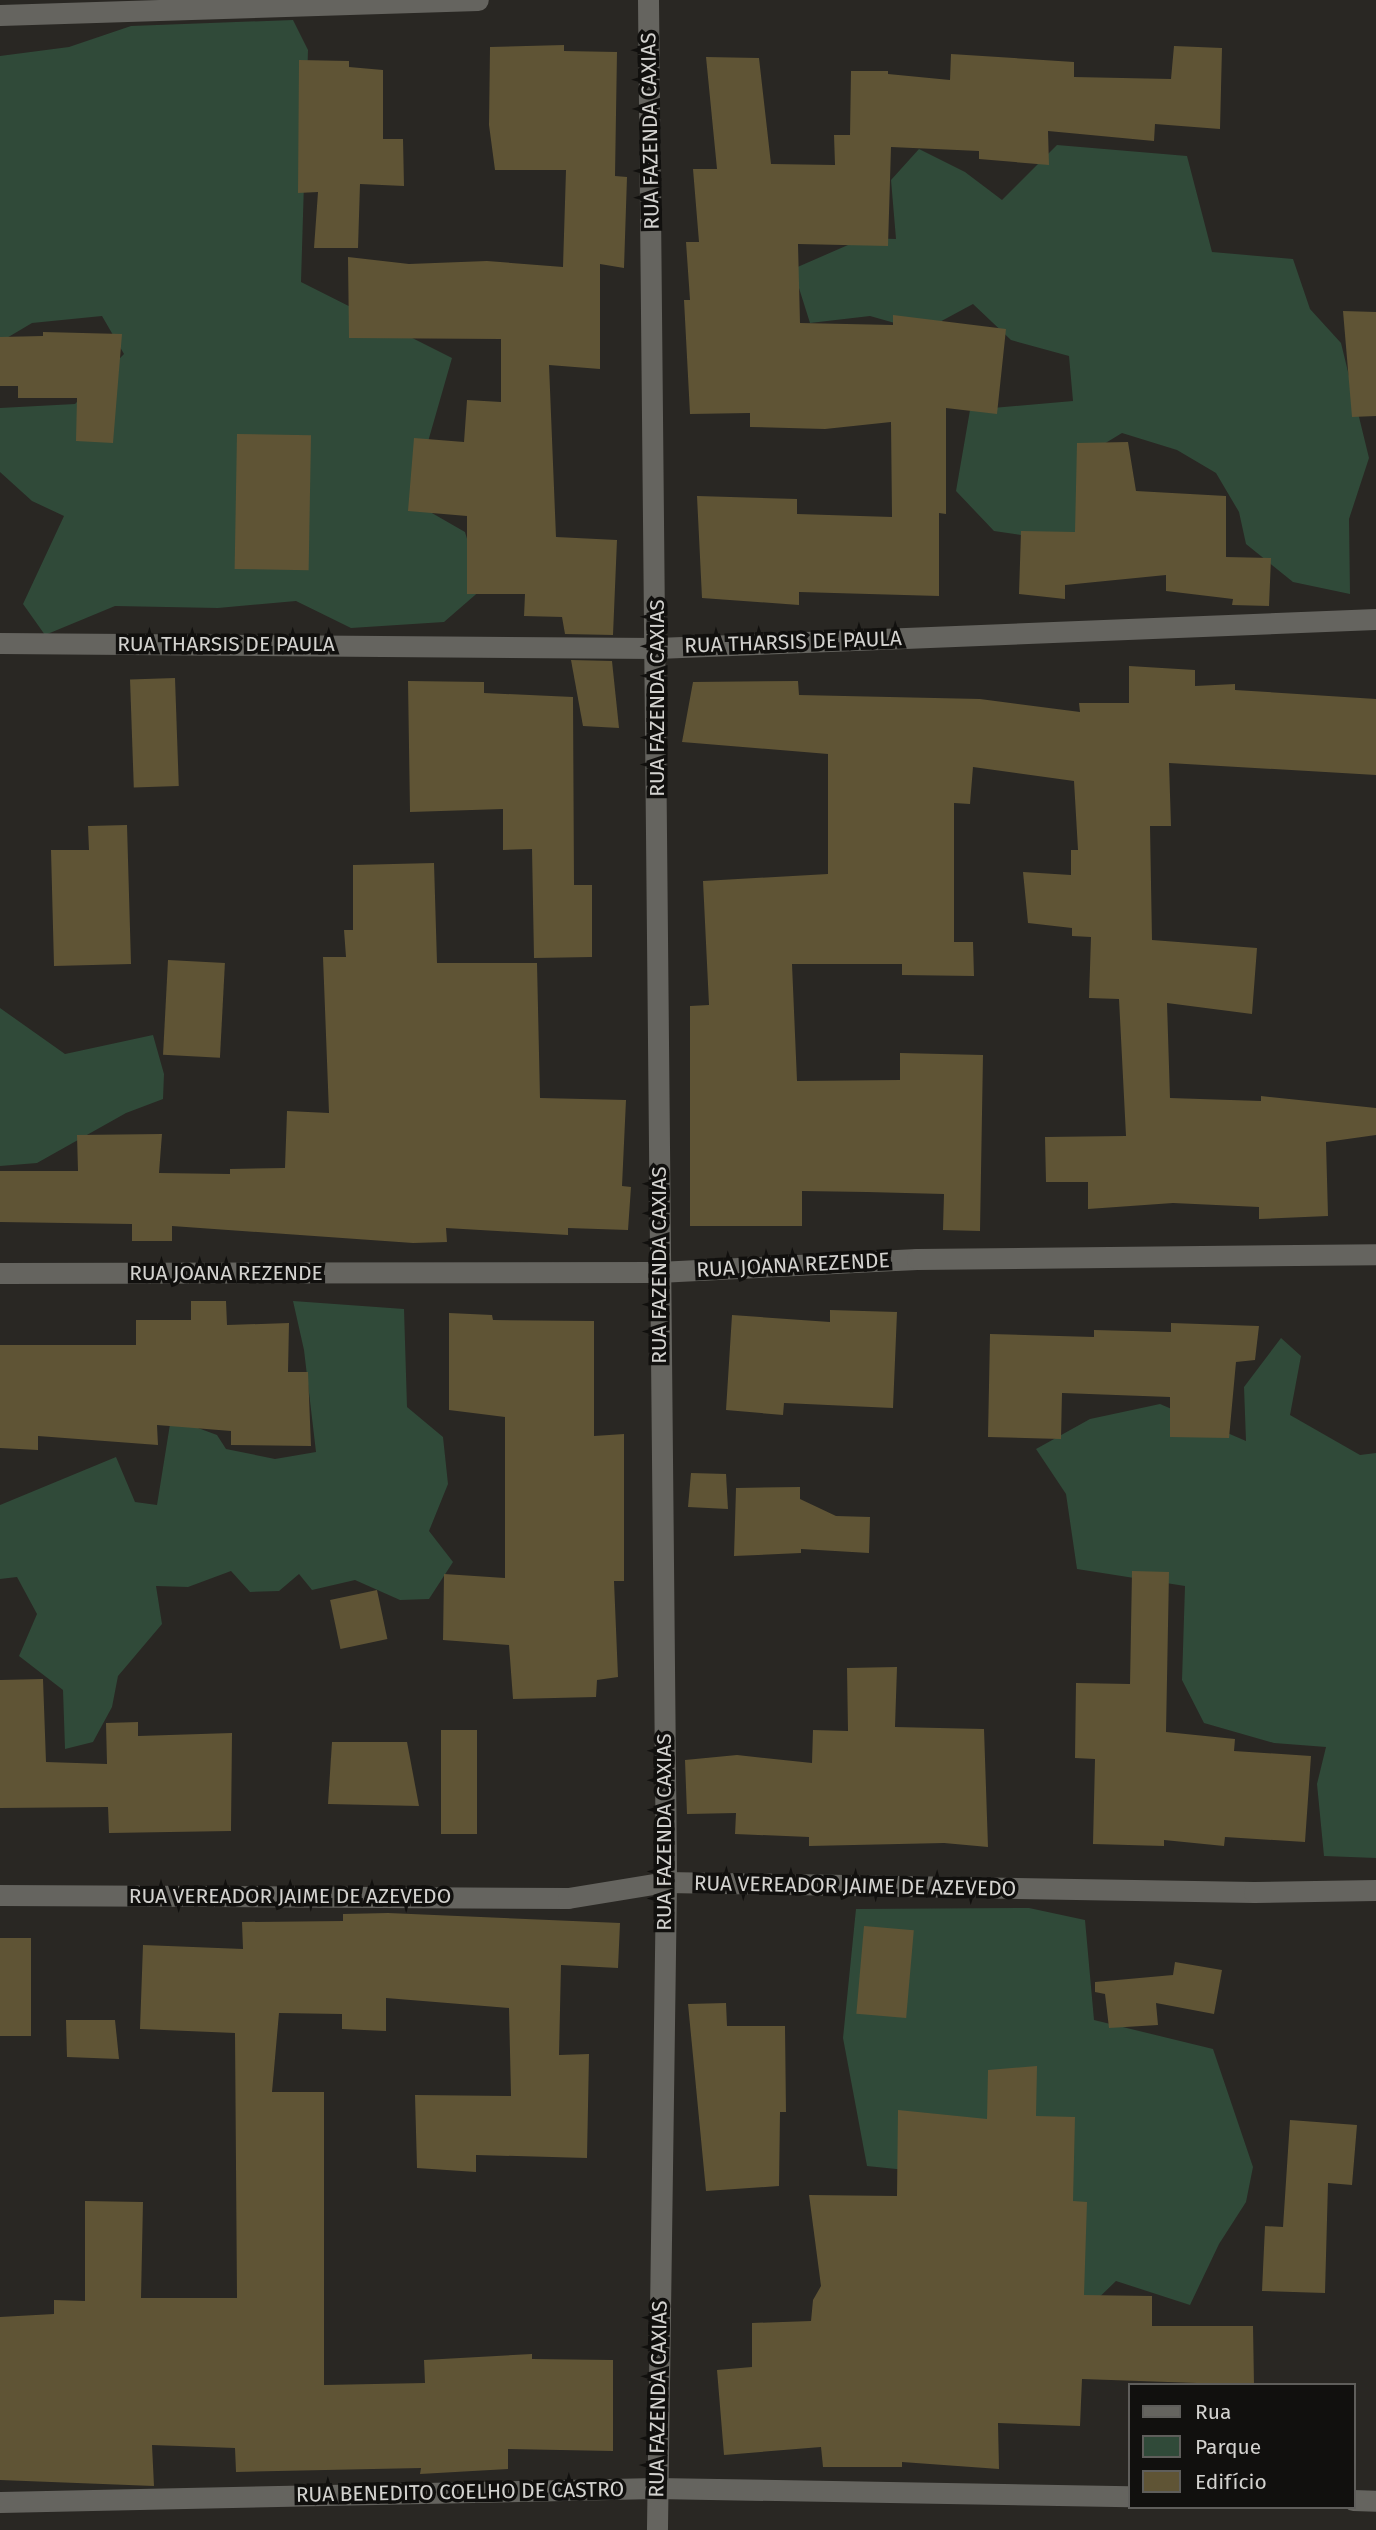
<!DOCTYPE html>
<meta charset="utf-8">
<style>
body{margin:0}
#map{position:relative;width:1376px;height:2530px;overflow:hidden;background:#292723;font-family:"Fira Sans",sans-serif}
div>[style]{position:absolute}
.green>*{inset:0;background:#304a39}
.building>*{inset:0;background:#5f5435;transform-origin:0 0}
.street>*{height:21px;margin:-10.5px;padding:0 10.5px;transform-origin:10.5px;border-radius:10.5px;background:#65645f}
span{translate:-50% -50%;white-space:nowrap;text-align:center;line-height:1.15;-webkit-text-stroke:7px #11100e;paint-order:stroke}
.street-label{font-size:21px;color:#d3d2cf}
.legend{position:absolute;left:1128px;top:2383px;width:228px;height:126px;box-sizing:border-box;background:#11100e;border:2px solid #5f5e5b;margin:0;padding:9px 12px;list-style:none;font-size:21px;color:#d3d2cf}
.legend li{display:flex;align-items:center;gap:14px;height:35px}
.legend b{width:35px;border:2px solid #5f5e5b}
</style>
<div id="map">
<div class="green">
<div style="clip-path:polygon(293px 20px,308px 50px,301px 282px,452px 358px,411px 501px,465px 532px,482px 589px,444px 622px,351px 628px,296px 601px,218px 608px,115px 606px,45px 635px,23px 604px,64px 516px,32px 501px,0 472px,0 408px,75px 404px,124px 354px,102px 316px,32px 323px,0 342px,0 56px,69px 47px,131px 26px)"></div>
<div style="clip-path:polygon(1057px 145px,1187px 156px,1212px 252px,1293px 259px,1310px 309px,1341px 343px,1369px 458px,1349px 519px,1350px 594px,1293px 582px,1246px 544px,1239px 512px,1216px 473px,1177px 450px,1122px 433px,1094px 450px,1095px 530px,1062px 541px,994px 531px,956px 491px,970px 410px,1073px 401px,1069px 356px,1011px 340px,973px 304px,923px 331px,870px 316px,810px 323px,793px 269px,864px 238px,896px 239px,891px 180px,919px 149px,965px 172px,1002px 200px)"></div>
<div style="clip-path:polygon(0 1008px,65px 1054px,153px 1035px,164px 1074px,163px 1099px,126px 1113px,37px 1163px,0 1166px)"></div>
<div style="clip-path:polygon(293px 1301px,404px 1309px,407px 1407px,443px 1437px,448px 1484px,429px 1531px,453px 1562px,429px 1599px,400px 1600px,355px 1580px,312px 1590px,299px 1574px,279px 1591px,250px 1592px,231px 1571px,188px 1587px,156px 1586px,162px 1624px,118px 1676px,112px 1707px,93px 1742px,65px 1749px,63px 1690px,19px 1656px,37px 1614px,17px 1577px,0 1579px,0 1505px,116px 1457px,135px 1502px,157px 1505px,171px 1418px,217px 1435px,226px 1449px,275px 1459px,316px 1452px,304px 1350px)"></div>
<div style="clip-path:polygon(1281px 1338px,1301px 1356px,1290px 1415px,1360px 1455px,1376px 1453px,1376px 1858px,1324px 1856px,1317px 1784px,1326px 1747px,1274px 1743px,1204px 1723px,1182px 1680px,1185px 1586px,1077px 1569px,1066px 1494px,1036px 1449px,1090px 1419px,1160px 1404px,1246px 1441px,1244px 1387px)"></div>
<div style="clip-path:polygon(1029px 1908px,1085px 1920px,1094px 2020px,1213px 2049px,1253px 2167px,1246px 2202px,1219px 2244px,1190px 2305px,1116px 2281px,1084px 2312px,994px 2179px,867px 2166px,843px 2038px,856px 1909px)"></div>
</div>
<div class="building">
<div style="clip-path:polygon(564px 45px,564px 51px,617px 52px,615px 176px,627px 177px,624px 268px,600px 264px,600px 369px,549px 365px,556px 537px,617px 540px,613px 635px,565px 634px,562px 617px,524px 616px,525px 594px,467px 594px,467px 516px,408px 511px,414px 438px,464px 442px,467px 400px,501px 402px,501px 339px,349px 338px,348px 257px,409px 264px,487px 261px,563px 267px,566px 170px,495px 170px,489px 125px,490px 47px)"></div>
<div style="clip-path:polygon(1174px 46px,1222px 48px,1220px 129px,1155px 124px,1154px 141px,1048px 131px,1049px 165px,979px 159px,979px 151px,891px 147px,888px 246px,798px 244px,800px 323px,893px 325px,893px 315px,1006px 329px,997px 414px,946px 408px,946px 514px,939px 513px,939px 596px,799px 592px,799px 605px,702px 598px,697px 496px,797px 499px,797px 514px,892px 517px,891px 422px,825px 429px,750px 427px,750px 413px,690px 414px,684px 300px,690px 300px,686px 242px,699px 242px,693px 169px,717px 169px,706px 57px,759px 58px,771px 164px,835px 165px,834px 135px,850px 135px,851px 71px,888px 71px,888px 74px,950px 80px,951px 54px,1074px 62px,1074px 77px,1171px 79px)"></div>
<div style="clip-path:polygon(299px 60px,349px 61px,349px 67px,383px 70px,383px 139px,403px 139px,404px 186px,360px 184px,358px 248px,314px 248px,318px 192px,298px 193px)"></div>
<div style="clip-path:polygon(1343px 311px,1376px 312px,1376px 416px,1352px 417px)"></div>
<div style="clip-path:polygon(43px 332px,122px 334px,113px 443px,76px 441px,77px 398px,18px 398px,18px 386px,0 386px,0 337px,43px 336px)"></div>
<div style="left:237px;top:434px;width:74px;height:135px;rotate:1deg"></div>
<div style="clip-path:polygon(1128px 442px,1136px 491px,1226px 496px,1226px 557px,1271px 558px,1269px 606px,1232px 605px,1233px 599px,1166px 591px,1166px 575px,1065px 585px,1065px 599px,1019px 594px,1021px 531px,1075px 532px,1077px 443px)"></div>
<div style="clip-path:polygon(571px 660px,612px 661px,619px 728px,583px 726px)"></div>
<div style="clip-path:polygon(1129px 666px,1195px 670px,1195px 686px,1235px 684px,1235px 690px,1376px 699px,1376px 775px,1169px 763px,1171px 826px,1150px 826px,1152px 940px,1257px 948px,1252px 1014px,1167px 1003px,1170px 1098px,1261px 1101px,1261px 1096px,1376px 1108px,1376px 1135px,1326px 1142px,1328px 1216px,1259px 1219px,1259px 1207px,1173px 1203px,1088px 1209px,1088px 1182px,1046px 1182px,1045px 1137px,1126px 1136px,1119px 999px,1089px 998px,1091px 937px,1072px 936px,1072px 928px,1028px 923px,1023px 872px,1071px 875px,1071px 850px,1078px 850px,1074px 781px,973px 767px,970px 804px,954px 803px,954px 942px,973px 942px,974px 976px,902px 975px,902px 964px,792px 964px,797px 1081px,900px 1080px,900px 1053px,983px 1055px,980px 1231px,943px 1230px,944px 1194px,867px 1192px,802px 1191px,802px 1226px,690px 1226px,690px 1006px,709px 1005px,703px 881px,828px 874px,828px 754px,682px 742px,693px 682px,798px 681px,799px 695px,980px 699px,1080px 712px,1079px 703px,1129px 703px)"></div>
<div style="left:175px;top:678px;width:108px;height:45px;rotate:88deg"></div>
<div style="clip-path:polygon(408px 681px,484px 682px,484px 693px,573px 697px,574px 885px,592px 885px,592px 957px,534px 958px,532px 849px,503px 850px,503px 809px,410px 812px)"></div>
<div style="clip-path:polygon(127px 825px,131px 964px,54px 966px,51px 850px,89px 850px,88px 826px)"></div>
<div style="clip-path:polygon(434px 863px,437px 963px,537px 963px,540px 1098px,626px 1100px,622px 1186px,631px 1187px,628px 1230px,568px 1228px,568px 1235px,446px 1228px,447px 1242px,413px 1243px,172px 1226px,172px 1241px,132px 1241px,132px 1224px,0 1222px,0 1171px,78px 1171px,77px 1135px,162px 1134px,159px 1173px,230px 1174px,230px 1169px,285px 1168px,287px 1111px,329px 1113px,323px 957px,346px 957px,344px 930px,353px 930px,353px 865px)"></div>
<div style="left:168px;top:960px;width:57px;height:95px;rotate:3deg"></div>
<div style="clip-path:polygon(191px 1301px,226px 1301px,227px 1325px,289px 1323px,288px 1372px,308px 1372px,311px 1446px,231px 1445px,231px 1431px,157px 1425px,158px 1445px,38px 1436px,38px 1450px,0 1448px,0 1345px,136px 1345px,136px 1320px,191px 1320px)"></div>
<div style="clip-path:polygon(830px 1310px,897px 1312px,893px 1408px,784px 1403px,783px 1415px,726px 1410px,732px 1315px,830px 1322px)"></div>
<div style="clip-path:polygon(449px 1313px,492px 1315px,493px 1320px,594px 1321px,594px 1436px,624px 1434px,624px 1581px,614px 1581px,618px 1677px,597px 1680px,596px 1697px,513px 1699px,509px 1645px,443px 1640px,444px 1574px,505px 1578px,505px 1417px,449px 1410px)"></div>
<div style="clip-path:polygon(1171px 1323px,1259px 1326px,1255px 1360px,1236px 1362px,1229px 1438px,1170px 1437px,1170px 1397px,1062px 1393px,1061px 1439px,988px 1437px,990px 1334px,1094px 1337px,1094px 1330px,1171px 1332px)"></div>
<div style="clip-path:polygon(691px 1473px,726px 1474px,728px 1509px,688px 1507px)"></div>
<div style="clip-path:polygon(800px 1487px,800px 1499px,836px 1516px,870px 1517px,869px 1553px,801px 1549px,801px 1553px,734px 1556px,736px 1488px)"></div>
<div style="clip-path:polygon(1132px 1571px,1169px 1572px,1166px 1732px,1235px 1739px,1234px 1751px,1311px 1756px,1305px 1842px,1225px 1837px,1224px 1846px,1164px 1840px,1164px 1846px,1093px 1844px,1095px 1759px,1075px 1758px,1076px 1683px,1130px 1684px)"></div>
<div style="left:377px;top:1590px;width:50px;height:48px;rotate:78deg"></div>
<div style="clip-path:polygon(897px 1667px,895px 1727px,984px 1729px,988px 1847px,944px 1843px,809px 1846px,809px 1837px,735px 1834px,736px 1813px,687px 1814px,685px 1760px,737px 1755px,812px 1763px,813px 1730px,848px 1731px,847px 1668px)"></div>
<div style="clip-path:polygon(43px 1679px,46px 1762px,107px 1764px,106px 1723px,138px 1722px,138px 1736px,232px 1733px,231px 1831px,109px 1833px,108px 1807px,0 1808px,0 1680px)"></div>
<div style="left:477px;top:1730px;width:104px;height:36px;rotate:90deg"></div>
<div style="clip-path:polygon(332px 1742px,407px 1742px,419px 1806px,328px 1804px)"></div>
<div style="clip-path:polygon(388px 1913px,620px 1923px,618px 1968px,561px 1965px,559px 2055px,589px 2054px,587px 2158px,476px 2155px,476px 2172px,417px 2168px,415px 2095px,511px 2096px,509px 2008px,386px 1998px,386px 2031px,342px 2029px,342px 2014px,279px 2013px,272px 2092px,324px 2092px,324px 2385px,425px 2383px,424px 2360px,532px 2354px,532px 2359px,613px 2360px,613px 2451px,508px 2449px,508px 2469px,420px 2474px,421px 2468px,236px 2472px,235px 2448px,152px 2445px,154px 2486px,0 2480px,0 2317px,54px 2314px,54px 2300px,85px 2301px,85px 2201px,143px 2202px,141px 2298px,237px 2298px,235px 2033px,140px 2029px,143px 1945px,243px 1949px,242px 1922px,343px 1921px,343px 1914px)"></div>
<div style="left:864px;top:1926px;width:50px;height:88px;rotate:5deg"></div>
<div style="left:0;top:1938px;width:31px;height:98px"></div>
<div style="clip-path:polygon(1175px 1962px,1222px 1970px,1214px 2014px,1156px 2003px,1158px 2025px,1109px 2028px,1105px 1994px,1095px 1992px,1095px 1982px,1173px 1975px)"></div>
<div style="clip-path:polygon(726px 2003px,727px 2026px,785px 2026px,786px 2112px,780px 2112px,779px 2186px,706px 2191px,688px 2004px)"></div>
<div style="clip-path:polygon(66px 2020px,115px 2020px,119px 2059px,67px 2057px)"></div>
<div style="clip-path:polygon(1037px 2066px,1036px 2116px,1075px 2117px,1073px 2201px,1087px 2202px,1084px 2295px,1152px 2296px,1152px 2326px,1253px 2326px,1254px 2385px,1082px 2379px,1080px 2426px,998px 2423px,999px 2469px,902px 2462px,902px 2467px,823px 2467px,821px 2447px,724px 2455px,717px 2370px,752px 2367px,752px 2323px,811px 2321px,813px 2300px,821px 2286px,809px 2195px,897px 2196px,898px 2110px,987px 2119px,988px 2070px)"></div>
<div style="clip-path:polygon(1290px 2120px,1357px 2125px,1352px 2185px,1328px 2183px,1325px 2293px,1262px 2291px,1265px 2226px,1283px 2227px)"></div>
</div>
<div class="street">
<div style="left:648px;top:0;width:1882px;rotate:89.45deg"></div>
<div style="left:666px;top:1882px;width:648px;rotate:90.8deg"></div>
<div style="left:0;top:15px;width:478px;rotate:-1.8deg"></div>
<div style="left:0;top:643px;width:657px;rotate:0.44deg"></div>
<div style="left:657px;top:648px;width:720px;rotate:-2.31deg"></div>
<div style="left:0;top:1273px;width:658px;rotate:-0.09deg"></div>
<div style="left:658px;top:1272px;width:259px;rotate:-2.9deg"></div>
<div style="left:917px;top:1259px;width:459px;rotate:-0.6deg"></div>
<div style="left:0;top:1895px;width:568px;rotate:0.3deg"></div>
<div style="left:568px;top:1898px;width:99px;rotate:-9.3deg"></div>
<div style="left:666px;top:1882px;width:588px;rotate:0.97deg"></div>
<div style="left:1254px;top:1892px;width:122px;rotate:-0.9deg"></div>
<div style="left:1353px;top:2500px;width:23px;rotate:2deg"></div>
<div style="left:0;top:2502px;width:656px;rotate:-1.22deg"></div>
<div style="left:656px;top:2488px;width:473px;rotate:1deg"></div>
</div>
<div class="street-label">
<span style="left:650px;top:131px;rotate:-91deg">RUA FAZENDA CAXIAS</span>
<span style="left:793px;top:642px;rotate:-2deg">RUA THARSIS DE PAULA</span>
<span style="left:226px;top:644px">RUA THARSIS DE PAULA</span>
<span style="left:657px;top:698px;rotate:-90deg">RUA FAZENDA CAXIAS</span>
<span style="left:659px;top:1265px;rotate:-90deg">RUA FAZENDA CAXIAS</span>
<span style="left:793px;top:1265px;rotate:-3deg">RUA JOANA REZENDE</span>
<span style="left:226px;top:1273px">RUA JOANA REZENDE</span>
<span style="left:664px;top:1832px;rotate:-90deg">RUA FAZENDA CAXIAS</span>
<span style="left:855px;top:1886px;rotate:1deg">RUA VEREADOR JAIME DE AZEVEDO</span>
<span style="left:290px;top:1896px">RUA VEREADOR JAIME DE AZEVEDO</span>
<span style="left:658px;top:2399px;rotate:-89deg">RUA FAZENDA CAXIAS</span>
<span style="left:460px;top:2492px;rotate:-1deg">RUA BENEDITO COELHO DE CASTRO</span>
</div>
<ul class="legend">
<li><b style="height:9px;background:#65645f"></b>Rua</li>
<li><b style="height:19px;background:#304a39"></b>Parque</li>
<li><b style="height:19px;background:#5f5435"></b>Edifício</li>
</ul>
</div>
